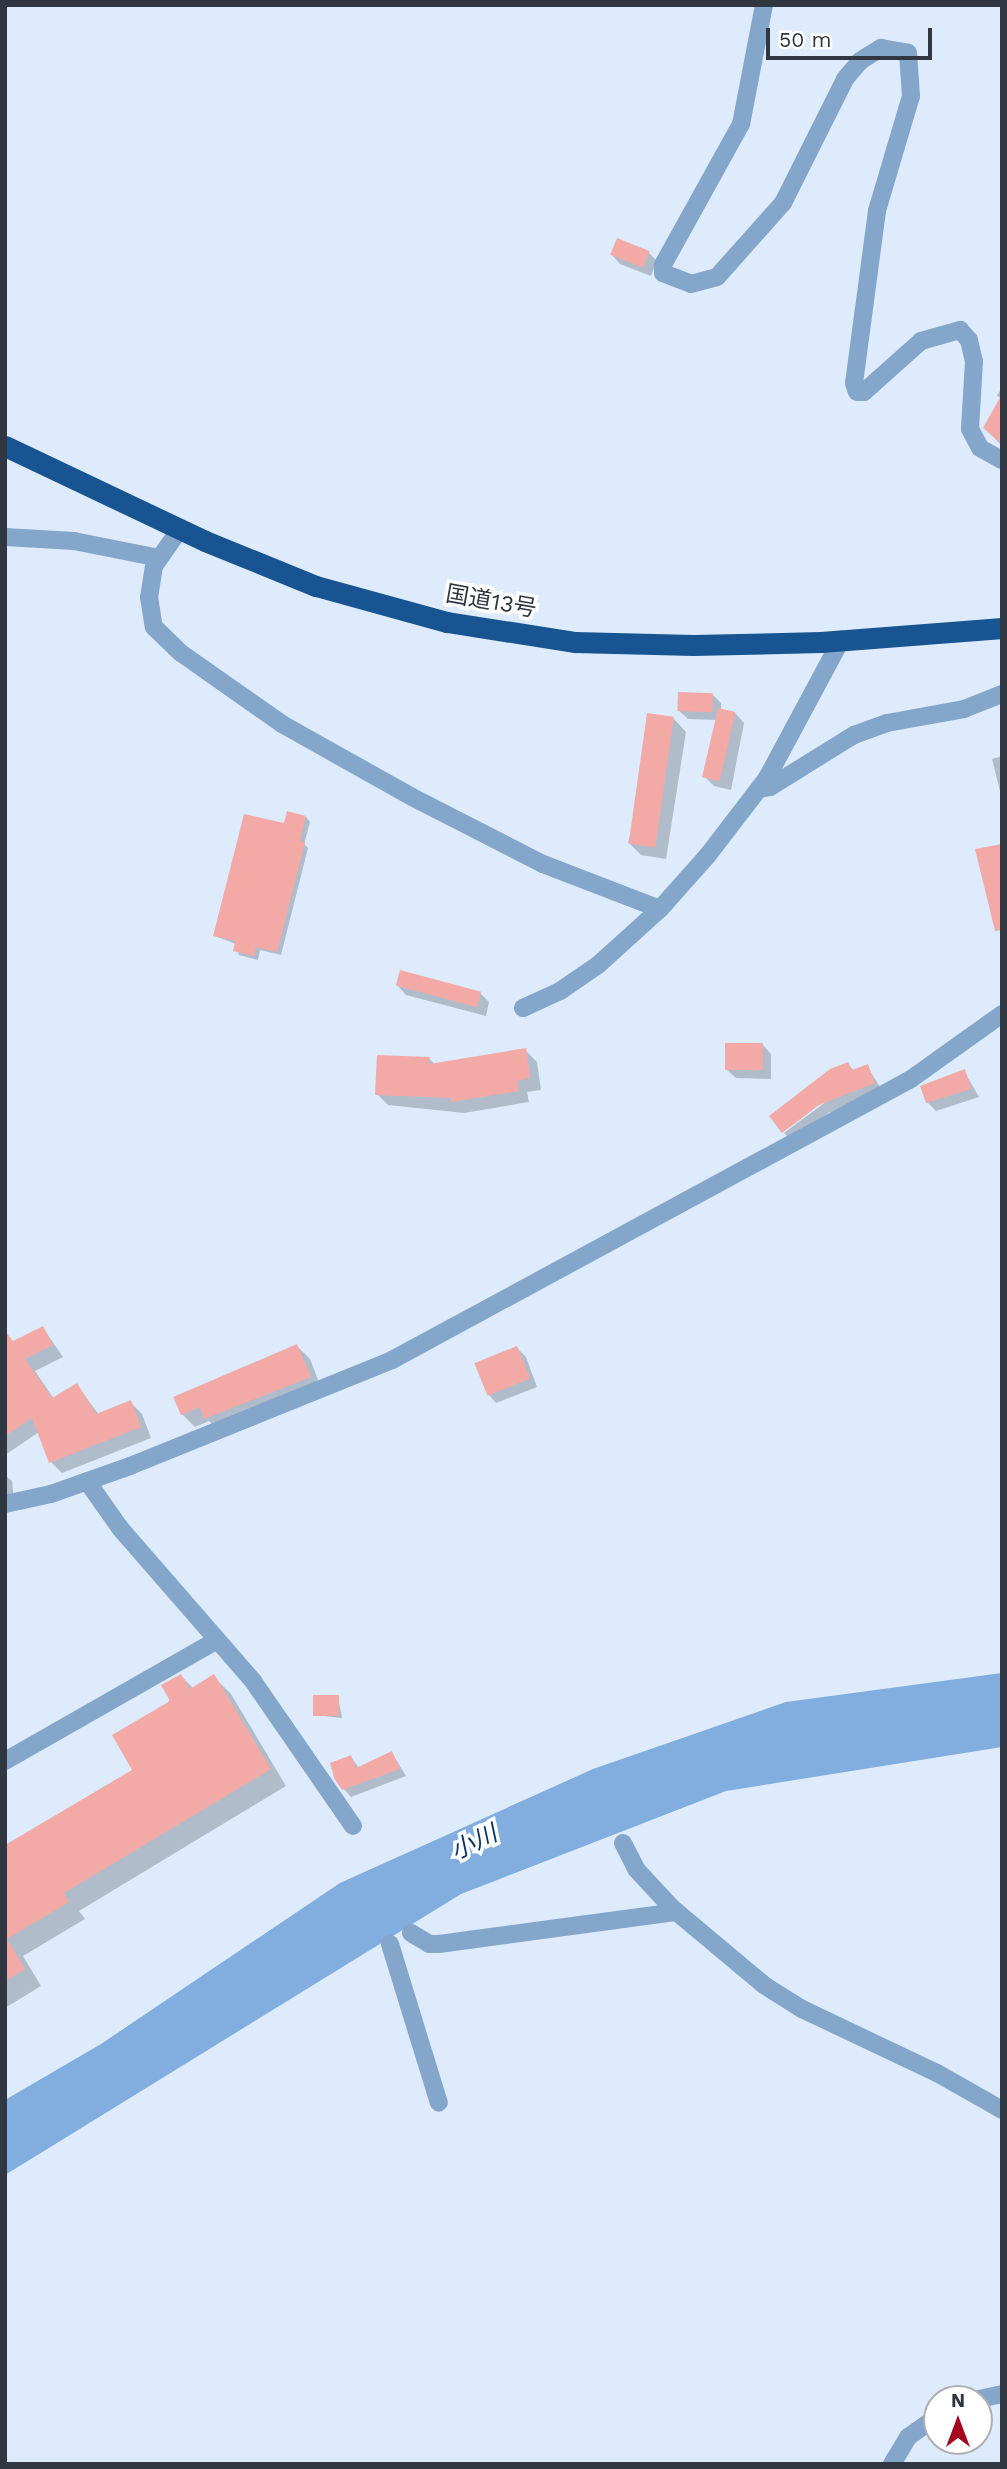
<!DOCTYPE html>
<meta charset="utf-8">
<style>
body{margin:0}
#map{position:relative;width:1007px;height:2469px;overflow:hidden;background:#ddebfc;font-family:"Work Sans","Noto Sans JP",sans-serif}
div>[style]{position:absolute}
.water>*{inset:0;background:#81addf}
.shadow>*{inset:0;background:#0003}
.building>*{inset:0;background:#f3aaa6;transform-origin:0 0}
.minor>*{height:18px;margin:-9px;padding:0 9px;transform-origin:9px;border-radius:9px;background:#85a6cb}
.highway>*{height:21px;margin:-10.5px;padding:0 10.5px;transform-origin:10.5px;border-radius:10.5px;background:#185492}
span{translate:-50% -50%;white-space:nowrap;text-align:center;line-height:1.15;-webkit-text-stroke:7px #fff;paint-order:stroke}
.street-label{font-size:23px;color:#313740}
.water-label{font-size:24px;color:#053461;font-style:italic}
.frame{position:absolute;inset:0;border:7px solid #313740;pointer-events:none}
.north{position:absolute;left:923px;top:2385px;width:70px;height:70px;box-sizing:border-box;background:#fff;border:2px solid #adafb3;border-radius:50%;rotate:0deg;font-size:19px;font-weight:700;line-height:28px;text-align:center;color:#313740}
.north::after{content:'';display:block;margin:auto;width:24px;height:32px;background:#a40820;clip-path:polygon(50% 0,100% 100%,50% 72%,0 100%)}
.scale{position:absolute;left:766px;top:28px;width:166px;height:32px;box-sizing:border-box;border:4px solid #313740;border-top:0;padding-left:9px;font-size:21px;line-height:24px;white-space:nowrap;color:#313740;-webkit-text-stroke:5px #fff;paint-order:stroke}
</style>
<div id="map">
<div class="water">
<div style="clip-path:polygon(1002px 1673px,1002px 1747px,726px 1791px,461px 1894px,5px 2175px,5px 2100px,101px 2044px,340px 1883px,593px 1769px,786px 1702px)"></div>
</div>
<div class="shadow">
<div style="clip-path:polygon(648px 252px,657px 261px,651px 276px,620px 264px,612px 255px)"></div>
<div style="clip-path:polygon(1002px 388px,1002px 446px,985px 428px,1001px 399px,997px 395px)"></div>
<div style="clip-path:polygon(713px 695px,721px 703px,721px 711px,736px 714px,744px 723px,731px 790px,714px 786px,706px 778px,717px 720px,688px 719px,679px 711px)"></div>
<div style="clip-path:polygon(673px 718px,686px 732px,666px 859px,641px 855px,628px 842px)"></div>
<div style="clip-path:polygon(1002px 756px,1002px 799px,992px 759px)"></div>
<div style="clip-path:polygon(306px 817px,310px 822px,304px 844px,308px 848px,281px 955px,260px 950px,258px 960px,239px 955px,236px 944px,215px 936px,285px 825px)"></div>
<div style="clip-path:polygon(398px 986px,480px 993px,489px 1002px,486px 1016px,406px 995px)"></div>
<div style="clip-path:polygon(763px 1045px,771px 1054px,771px 1079px,736px 1078px,727px 1070px)"></div>
<div style="clip-path:polygon(525px 1050px,537px 1062px,541px 1090px,527px 1092px,529px 1102px,464px 1113px,388px 1105px,377px 1094px,429px 1059px,435px 1064px)"></div>
<div style="clip-path:polygon(848px 1064px,854px 1071px,867px 1066px,883px 1092px,828px 1113px,792px 1141px,784px 1133px,827px 1101px)"></div>
<div style="clip-path:polygon(964px 1071px,979px 1097px,936px 1111px,927px 1102px)"></div>
<div style="clip-path:polygon(43px 1328px,63px 1357px,35px 1371px,54px 1399px,77px 1385px,99px 1415px,130px 1402px,142px 1414px,151px 1438px,62px 1473px,51px 1462px,39px 1432px,5px 1455px,5px 1347px)"></div>
<div style="clip-path:polygon(297px 1346px,310px 1359px,322px 1390px,219px 1431px,209px 1421px,195px 1427px,182px 1414px)"></div>
<div style="clip-path:polygon(517px 1348px,526px 1357px,537px 1387px,496px 1403px,488px 1394px)"></div>
<div style="clip-path:polygon(5px 1475px,12px 1481px,14px 1501px,5px 1501px)"></div>
<div style="clip-path:polygon(181px 1676px,194px 1689px,214px 1677px,231px 1694px,286px 1786px,79px 1911px,85px 1919px,23px 1956px,41px 1986px,5px 2008px,5px 1847px,135px 1770px)"></div>
<div style="clip-path:polygon(338px 1697px,342px 1718px,315px 1715px)"></div>
<div style="clip-path:polygon(392px 1753px,406px 1776px,351px 1797px,344px 1789px,351px 1757px,359px 1768px)"></div>
</div>
<div class="building">
<div style="left:617px;top:238px;width:35px;height:18px;rotate:22deg"></div>
<div style="clip-path:polygon(1002px 394px,1002px 444px,983px 428px)"></div>
<div style="left:678px;top:692px;width:35px;height:19px;rotate:2deg"></div>
<div style="left:718px;top:708px;width:18px;height:71px;rotate:13deg"></div>
<div style="left:647px;top:713px;width:27px;height:132px;rotate:8deg"></div>
<div style="clip-path:polygon(287px 811px,306px 816px,300px 841px,305px 842px,277px 952px,256px 947px,254px 956px,233px 951px,235px 941px,213px 936px,244px 814px,284px 823px)"></div>
<div style="clip-path:polygon(1002px 844px,1002px 930px,995px 931px,975px 849px)"></div>
<div style="left:400px;top:970px;width:84px;height:16px;rotate:15deg"></div>
<div style="left:725px;top:1043px;width:38px;height:27px"></div>
<div style="clip-path:polygon(526px 1048px,530px 1078px,517px 1081px,519px 1091px,451px 1102px,451px 1098px,375px 1095px,377px 1055px,430px 1057px,429px 1064px)"></div>
<div style="clip-path:polygon(848px 1062px,852px 1070px,868px 1064px,875px 1083px,819px 1105px,782px 1133px,769px 1116px,830px 1069px)"></div>
<div style="clip-path:polygon(965px 1069px,971px 1089px,926px 1103px,920px 1086px)"></div>
<div style="clip-path:polygon(43px 1326px,53px 1345px,25px 1359px,52px 1398px,77px 1383px,96px 1414px,131px 1400px,141px 1427px,49px 1463px,32px 1418px,5px 1436px,5px 1331px,13px 1341px)"></div>
<div style="clip-path:polygon(297px 1344px,311px 1377px,204px 1419px,200px 1407px,181px 1415px,173px 1397px)"></div>
<div style="left:517px;top:1346px;width:35px;height:46px;rotate:68deg"></div>
<div style="clip-path:polygon(181px 1674px,190px 1689px,214px 1674px,271px 1769px,64px 1893px,69px 1902px,7px 1939px,25px 1969px,5px 1981px,5px 1845px,132px 1770px,112px 1735px,170px 1701px,161px 1685px)"></div>
<div style="left:313px;top:1695px;width:26px;height:21px"></div>
<div style="clip-path:polygon(392px 1751px,400px 1769px,342px 1790px,334px 1778px,330px 1763px,351px 1755px,356px 1768px)"></div>
</div>
<div class="minor">
<div style="left:764px;top:5px;width:121px;rotate:100.9deg"></div>
<div style="left:741px;top:124px;width:161px;rotate:119deg"></div>
<div style="left:663px;top:265px;width:8px;rotate:90deg"></div>
<div style="left:663px;top:273px;width:30px;rotate:21deg"></div>
<div style="left:691px;top:284px;width:27px;rotate:-15deg"></div>
<div style="left:717px;top:277px;width:99px;rotate:-48.3deg"></div>
<div style="left:783px;top:203px;width:139px;rotate:-63.4deg"></div>
<div style="left:845px;top:79px;width:23px;rotate:-50deg"></div>
<div style="left:860px;top:61px;width:25px;rotate:-32deg"></div>
<div style="left:881px;top:48px;width:27px;rotate:10deg"></div>
<div style="left:908px;top:53px;width:43px;rotate:86deg"></div>
<div style="left:911px;top:96px;width:120px;rotate:106.5deg"></div>
<div style="left:877px;top:211px;width:174px;rotate:97.6deg"></div>
<div style="left:854px;top:383px;width:9px;rotate:72deg"></div>
<div style="left:857px;top:392px;width:7px"></div>
<div style="left:864px;top:392px;width:76px;rotate:-41.8deg"></div>
<div style="left:921px;top:341px;width:41px;rotate:-15.8deg"></div>
<div style="left:960px;top:330px;width:13px;rotate:48deg"></div>
<div style="left:969px;top:340px;width:22px;rotate:77deg"></div>
<div style="left:974px;top:361px;width:68px;rotate:93.4deg"></div>
<div style="left:970px;top:429px;width:21px;rotate:62deg"></div>
<div style="left:980px;top:448px;width:25px;rotate:29deg"></div>
<div style="left:180px;top:529px;width:45px;rotate:125.1deg"></div>
<div style="left:154px;top:566px;width:31px;rotate:99deg"></div>
<div style="left:149px;top:597px;width:30px;rotate:81deg"></div>
<div style="left:154px;top:627px;width:37px;rotate:44deg"></div>
<div style="left:181px;top:653px;width:123px;rotate:35.1deg"></div>
<div style="left:282px;top:724px;width:149px;rotate:29.3deg"></div>
<div style="left:412px;top:797px;width:147px;rotate:27.1deg"></div>
<div style="left:543px;top:864px;width:125px;rotate:21deg"></div>
<div style="left:5px;top:537px;width:69px;rotate:3.3deg"></div>
<div style="left:74px;top:541px;width:87px;rotate:11.3deg"></div>
<div style="left:759px;top:789px;width:11px;rotate:-10deg"></div>
<div style="left:770px;top:787px;width:99px;rotate:-31.8deg"></div>
<div style="left:854px;top:735px;width:35px;rotate:-20deg"></div>
<div style="left:887px;top:723px;width:78px;rotate:-10.3deg"></div>
<div style="left:964px;top:709px;width:41px;rotate:-21.5deg"></div>
<div style="left:523px;top:1008px;width:41px;rotate:-24.7deg"></div>
<div style="left:560px;top:991px;width:46px;rotate:-34.4deg"></div>
<div style="left:598px;top:965px;width:84px;rotate:-42.1deg"></div>
<div style="left:660px;top:909px;width:72px;rotate:-48.4deg"></div>
<div style="left:708px;top:855px;width:97px;rotate:-52.5deg"></div>
<div style="left:767px;top:778px;width:157px;rotate:-61.8deg"></div>
<div style="left:87px;top:1481px;width:57px;rotate:54.9deg"></div>
<div style="left:120px;top:1528px;width:203px;rotate:49deg"></div>
<div style="left:253px;top:1681px;width:176px;rotate:55.4deg"></div>
<div style="left:5px;top:1504px;width:47px;rotate:-12.3deg"></div>
<div style="left:51px;top:1494px;width:84px;rotate:-19.5deg"></div>
<div style="left:130px;top:1466px;width:283px;rotate:-22deg"></div>
<div style="left:392px;top:1360px;width:590px;rotate:-28.43deg"></div>
<div style="left:911px;top:1079px;width:112px;rotate:-35.5deg"></div>
<div style="left:5px;top:1761px;width:244px;rotate:-29.7deg"></div>
<div style="left:623px;top:1843px;width:29px;rotate:63deg"></div>
<div style="left:636px;top:1869px;width:53px;rotate:47.3deg"></div>
<div style="left:672px;top:1908px;width:120px;rotate:39.9deg"></div>
<div style="left:764px;top:1985px;width:45px;rotate:32.3deg"></div>
<div style="left:802px;top:2009px;width:149px;rotate:25.4deg"></div>
<div style="left:937px;top:2073px;width:75px;rotate:29.6deg"></div>
<div style="left:411px;top:1933px;width:21px;rotate:31deg"></div>
<div style="left:429px;top:1944px;width:10px"></div>
<div style="left:439px;top:1944px;width:240px;rotate:-7.7deg"></div>
<div style="left:390px;top:1944px;width:166px;rotate:72.9deg"></div>
<div style="left:979px;top:2399px;width:24px;rotate:-12deg"></div>
<div style="left:892px;top:2464px;width:31px;rotate:-59deg"></div>
<div style="left:908px;top:2437px;width:35px;rotate:-35deg"></div>
</div>
<div class="highway">
<div style="left:5px;top:446px;width:221px;rotate:25.4deg"></div>
<div style="left:205px;top:541px;width:120px;rotate:22.1deg"></div>
<div style="left:316px;top:586px;width:136px;rotate:15.4deg"></div>
<div style="left:447px;top:622px;width:130px;rotate:8.9deg"></div>
<div style="left:575px;top:642px;width:118px;rotate:1.5deg"></div>
<div style="left:693px;top:645px;width:128px;rotate:-1.3deg"></div>
<div style="left:821px;top:642px;width:182px;rotate:-4.4deg"></div>
</div>
<div class="street-label">
<span style="left:491px;top:602px;rotate:10deg">国道13号</span>
</div>
<div class="water-label">
<span style="left:474px;top:1843px;rotate:-26deg">小川</span>
</div>
<div class="frame"></div>
<div class="north">N</div>
<div class="scale">50 m</div>
</div>
